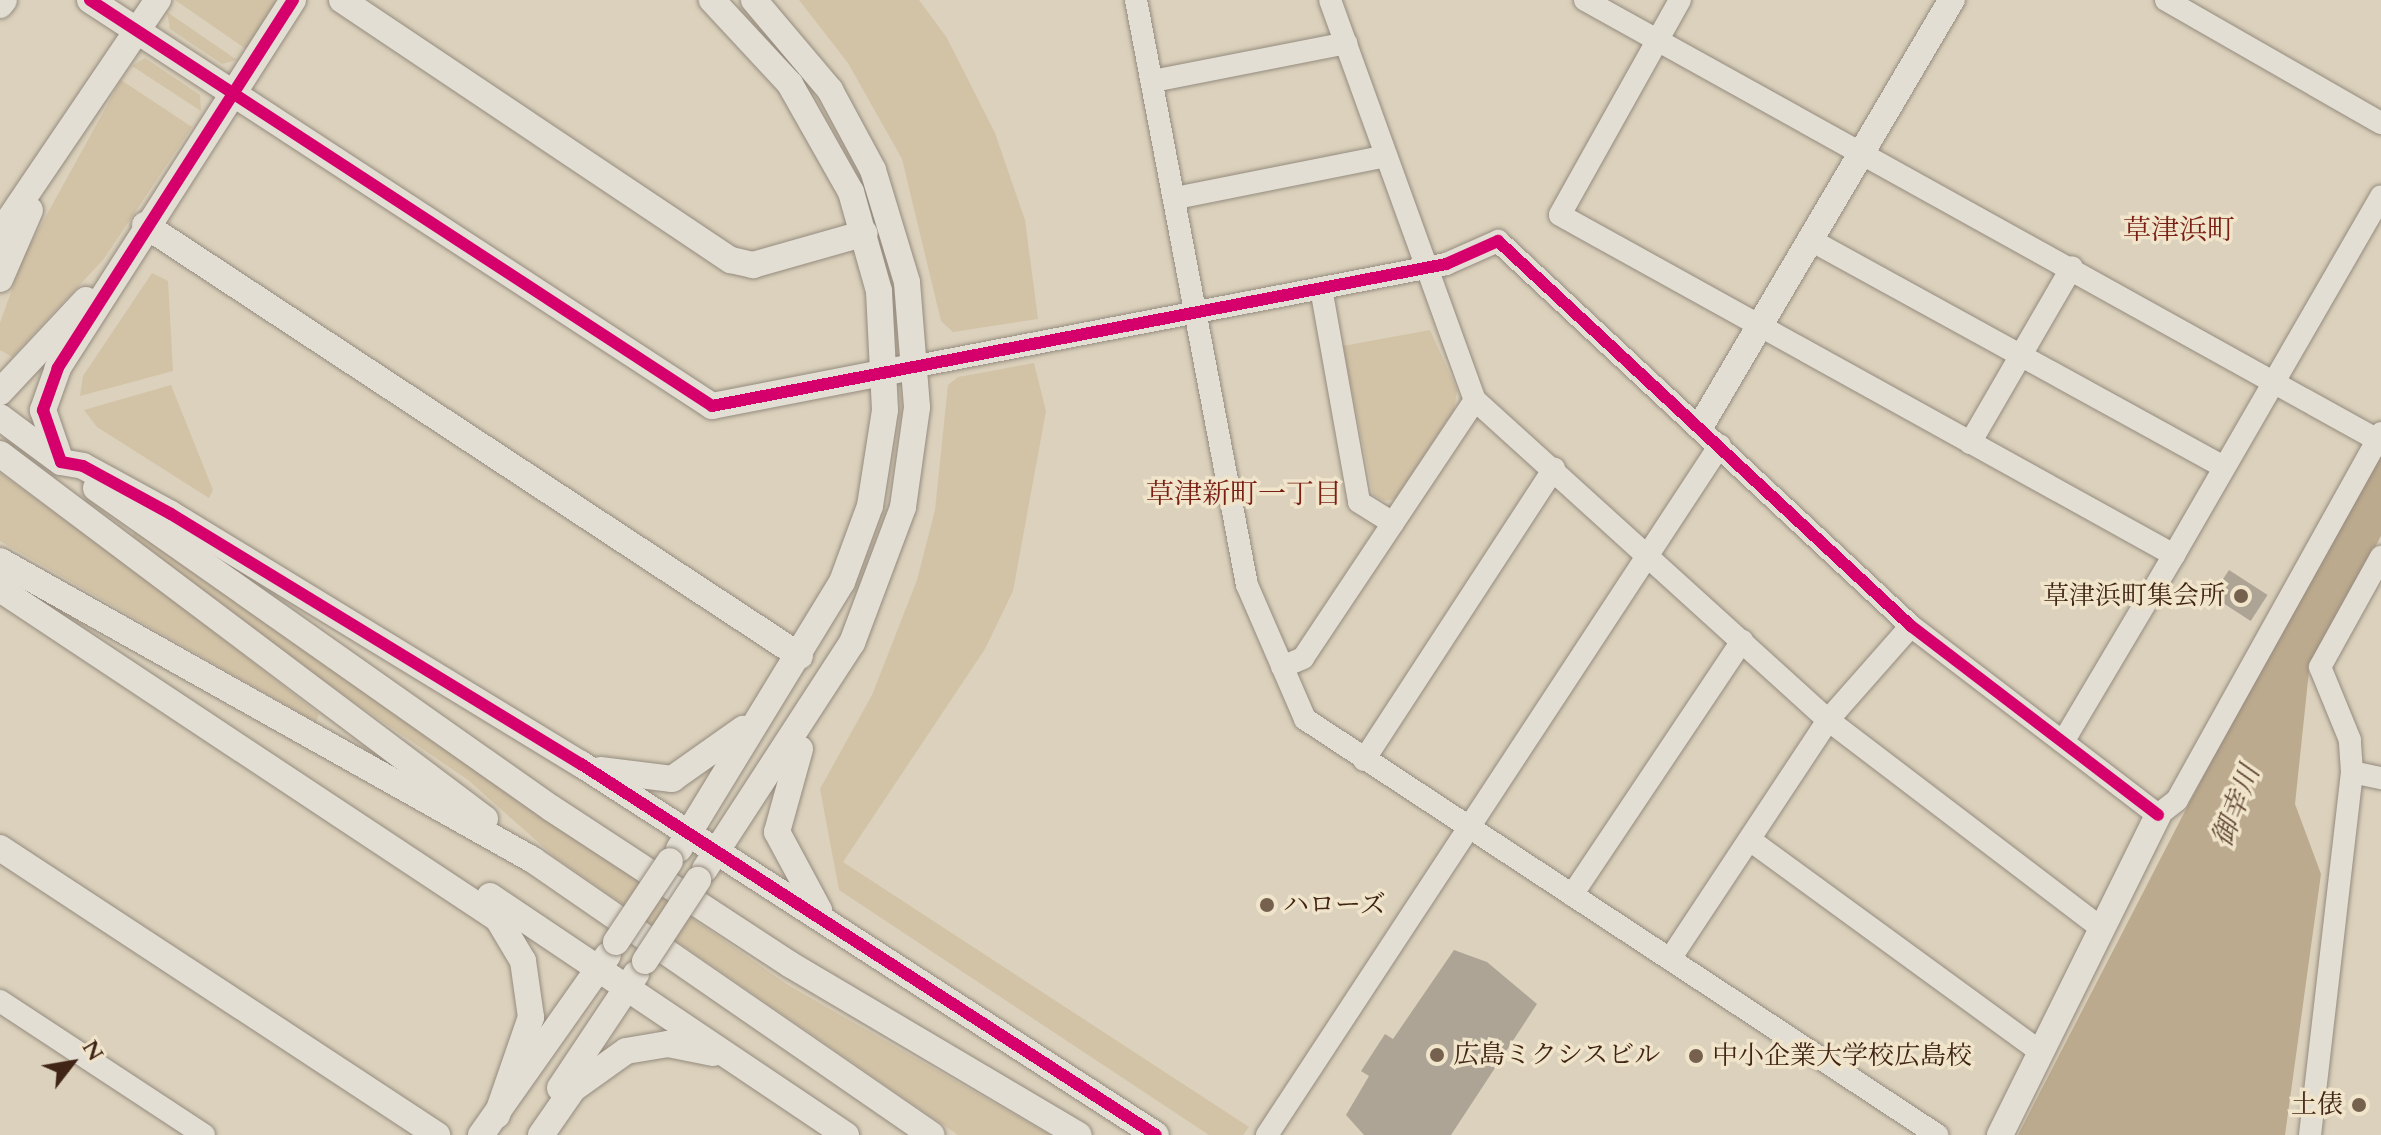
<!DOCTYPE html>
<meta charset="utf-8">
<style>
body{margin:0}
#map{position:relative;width:2381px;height:1135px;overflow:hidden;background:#dbd1bc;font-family:Cardo,"Noto Serif JP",serif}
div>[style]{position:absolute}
.green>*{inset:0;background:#d2c3a7}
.water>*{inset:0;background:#bcaa8e}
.building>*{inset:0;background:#ada495;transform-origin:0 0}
.roads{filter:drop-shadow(0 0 2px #958b7e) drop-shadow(0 0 2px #958b7e)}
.minor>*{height:22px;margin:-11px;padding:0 11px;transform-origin:11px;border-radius:11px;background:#e3ded3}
.tertiary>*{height:26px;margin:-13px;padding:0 13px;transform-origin:13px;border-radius:13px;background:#e3ded3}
.bridges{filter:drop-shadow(0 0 2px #958b7e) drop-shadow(0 0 2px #958b7e)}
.tertiary-bridge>*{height:26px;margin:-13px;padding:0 13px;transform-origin:13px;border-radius:13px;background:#e3ded3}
.cycleway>*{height:12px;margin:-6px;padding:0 6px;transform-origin:6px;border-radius:6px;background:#d6006c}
.dots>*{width:22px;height:22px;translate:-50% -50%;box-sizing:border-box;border:4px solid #f0e4cb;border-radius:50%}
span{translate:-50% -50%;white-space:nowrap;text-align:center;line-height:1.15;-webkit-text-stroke:7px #f0e4cb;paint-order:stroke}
.poi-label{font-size:26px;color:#402415}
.right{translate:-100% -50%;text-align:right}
.left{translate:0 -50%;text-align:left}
.neighbourhood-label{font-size:28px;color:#7a1f14}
.water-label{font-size:28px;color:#614734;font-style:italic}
.north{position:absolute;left:32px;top:1023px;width:80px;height:80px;-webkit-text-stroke:6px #f0e4cb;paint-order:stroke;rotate:59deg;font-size:22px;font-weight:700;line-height:32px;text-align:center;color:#402415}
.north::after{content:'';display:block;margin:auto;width:28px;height:36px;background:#402415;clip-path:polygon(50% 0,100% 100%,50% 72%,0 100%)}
</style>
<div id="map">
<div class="green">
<div style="clip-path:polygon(175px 0,277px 0,246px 49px)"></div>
<div style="clip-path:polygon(799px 0,919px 0,947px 38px,995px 133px,1025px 220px,1038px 319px,953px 332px,941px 321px,902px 159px,848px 63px)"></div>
<div style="clip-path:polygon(167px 12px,237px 60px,222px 64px,170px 29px)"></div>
<div style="clip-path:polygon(145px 58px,200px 95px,201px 111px,132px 66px)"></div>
<div style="clip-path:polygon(121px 80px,192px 127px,103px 260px,12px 357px,0 350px,0 323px,24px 256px)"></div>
<div style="clip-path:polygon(152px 273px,168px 281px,173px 371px,80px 396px,83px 376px)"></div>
<div style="clip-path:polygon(1430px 330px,1457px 390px,1454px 410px,1396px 499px,1384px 501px,1373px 495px,1343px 346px)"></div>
<div style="clip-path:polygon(1034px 363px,1046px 411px,1013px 591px,985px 649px,843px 862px,1249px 1127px,1243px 1135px,1209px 1135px,839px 890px,820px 789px,872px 695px,917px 580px,935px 510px,948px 385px,958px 377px)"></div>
<div style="clip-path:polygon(171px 385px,213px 490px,209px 498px,97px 427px,84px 410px)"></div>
<div style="clip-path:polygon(0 473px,160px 589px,319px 714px,316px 722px,0 541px)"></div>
<div style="clip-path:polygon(135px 532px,788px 985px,1050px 1135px,958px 1135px,556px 858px,468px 780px,291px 659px,132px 536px)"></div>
</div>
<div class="water">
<div style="clip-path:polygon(2381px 456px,2381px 536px,2309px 671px,2295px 804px,2321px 874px,2285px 1135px,2018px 1135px,2314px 561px)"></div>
</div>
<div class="building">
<div style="left:2229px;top:570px;width:46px;height:31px;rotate:33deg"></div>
<div style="clip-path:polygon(1454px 950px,1487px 962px,1537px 1004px,1451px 1135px,1364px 1135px,1346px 1115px,1369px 1076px,1361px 1071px,1385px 1034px,1393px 1039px)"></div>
</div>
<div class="roads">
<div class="minor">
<div style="left:1136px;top:0;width:595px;rotate:79.26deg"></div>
<div style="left:1247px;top:585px;width:146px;rotate:66.6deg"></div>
<div style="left:1305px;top:719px;width:757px;rotate:33.35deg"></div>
<div style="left:1330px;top:0;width:425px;rotate:70.1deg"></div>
<div style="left:1475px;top:400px;width:476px;rotate:42.2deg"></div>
<div style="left:1828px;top:720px;width:343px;rotate:37.3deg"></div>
<div style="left:1585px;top:0;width:910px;rotate:29.04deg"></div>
<div style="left:1680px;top:0;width:246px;rotate:119.2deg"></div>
<div style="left:1560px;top:215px;width:702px;rotate:28.98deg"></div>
<div style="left:2174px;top:555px;width:414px;rotate:-60deg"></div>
<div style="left:2166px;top:0;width:248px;rotate:29.8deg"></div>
<div style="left:1153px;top:81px;width:197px;rotate:-11.1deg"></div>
<div style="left:1176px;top:198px;width:214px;rotate:-11.3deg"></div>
<div style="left:1809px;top:239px;width:473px;rotate:28.8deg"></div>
<div style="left:1321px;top:288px;width:217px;rotate:79.9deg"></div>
<div style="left:1359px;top:502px;width:40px;rotate:32deg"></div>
<div style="left:917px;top:366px;width:539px;rotate:-10.91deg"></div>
<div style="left:1446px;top:264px;width:57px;rotate:-23.9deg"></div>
<div style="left:1498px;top:241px;width:565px;rotate:42.99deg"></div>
<div style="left:1911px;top:626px;width:311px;rotate:37.4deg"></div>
<div style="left:2158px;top:815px;width:24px;rotate:-38deg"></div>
<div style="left:2177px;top:800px;width:420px;rotate:-60.9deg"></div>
<div style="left:1970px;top:443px;width:203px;rotate:-59.9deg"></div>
<div style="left:1282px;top:667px;width:23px;rotate:-23deg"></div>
<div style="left:1303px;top:658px;width:310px;rotate:-56.3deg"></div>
<div style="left:2063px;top:742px;width:217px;rotate:-59.3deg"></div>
<div style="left:1364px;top:760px;width:348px;rotate:-56.9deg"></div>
<div style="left:2352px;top:772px;width:30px;rotate:12deg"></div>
<div style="left:1750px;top:840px;width:360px;rotate:36.1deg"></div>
<div style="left:1572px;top:895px;width:306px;rotate:-56.2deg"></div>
<div style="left:1670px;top:959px;width:287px;rotate:-56.5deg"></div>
<div style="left:1828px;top:720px;width:125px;rotate:-48.6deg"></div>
<div style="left:0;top:1001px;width:244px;rotate:33.3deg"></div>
<div style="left:1267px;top:1135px;width:825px;rotate:-56.71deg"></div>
<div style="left:2310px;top:1135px;width:365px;rotate:-83.4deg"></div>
<div style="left:2352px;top:772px;width:32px;rotate:-94deg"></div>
<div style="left:2350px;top:740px;width:79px;rotate:-112.3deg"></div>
<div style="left:2320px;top:667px;width:126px;rotate:-61deg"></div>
</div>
<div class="tertiary">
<div style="left:90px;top:0;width:743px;rotate:33.13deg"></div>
<div style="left:712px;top:406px;width:194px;rotate:-11deg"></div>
<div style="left:293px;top:0;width:437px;rotate:122.6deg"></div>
<div style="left:58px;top:368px;width:45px;rotate:109.7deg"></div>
<div style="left:43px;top:410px;width:55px;rotate:70.9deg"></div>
<div style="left:61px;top:462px;width:22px;rotate:10deg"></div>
<div style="left:83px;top:466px;width:100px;rotate:28.6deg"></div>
<div style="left:171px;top:514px;width:480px;rotate:31.4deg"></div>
<div style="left:581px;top:764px;width:684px;rotate:32.83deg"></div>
<div style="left:342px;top:0;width:468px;rotate:33.8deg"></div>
<div style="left:731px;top:260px;width:23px;rotate:13deg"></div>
<div style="left:753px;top:265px;width:116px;rotate:-15.9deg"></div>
<div style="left:0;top:5px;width:6px;rotate:-51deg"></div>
<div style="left:145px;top:225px;width:784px;rotate:33.35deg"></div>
<div style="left:0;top:233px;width:282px;rotate:-55.9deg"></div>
<div style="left:0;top:279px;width:75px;rotate:-66.5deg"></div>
<div style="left:0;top:392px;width:126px;rotate:-46.9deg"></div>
<div style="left:0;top:417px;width:72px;rotate:36.6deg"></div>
<div style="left:1700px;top:427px;width:496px;rotate:-59.5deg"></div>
<div style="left:0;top:454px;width:607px;rotate:36.96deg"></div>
<div style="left:96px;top:488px;width:556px;rotate:35.12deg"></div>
<div style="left:551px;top:808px;width:287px;rotate:33.2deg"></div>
<div style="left:791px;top:965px;width:334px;rotate:30.6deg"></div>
<div style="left:0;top:561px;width:611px;rotate:29.29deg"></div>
<div style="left:533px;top:860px;width:484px;rotate:34.6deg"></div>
<div style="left:0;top:589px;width:597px;rotate:33.53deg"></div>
<div style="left:498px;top:919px;width:49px;rotate:59.2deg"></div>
<div style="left:523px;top:961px;width:57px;rotate:81.9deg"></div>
<div style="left:531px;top:1017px;width:104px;rotate:109.1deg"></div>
<div style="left:800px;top:749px;width:86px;rotate:105.5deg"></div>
<div style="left:777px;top:832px;width:89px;rotate:61.7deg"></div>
<div style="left:600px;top:770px;width:73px;rotate:7.1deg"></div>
<div style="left:672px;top:779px;width:87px;rotate:-35.2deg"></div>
<div style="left:0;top:848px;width:523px;rotate:33.29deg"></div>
<div style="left:679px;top:849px;width:313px;rotate:-58.6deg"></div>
<div style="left:842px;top:582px;width:81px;rotate:-69.8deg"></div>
<div style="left:870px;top:506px;width:97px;rotate:-81.1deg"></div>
<div style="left:885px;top:410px;width:119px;rotate:-92.9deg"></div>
<div style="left:879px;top:291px;width:103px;rotate:-105.8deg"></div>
<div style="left:851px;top:192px;width:124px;rotate:-119.5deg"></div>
<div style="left:790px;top:84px;width:115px;rotate:-132.9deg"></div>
<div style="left:705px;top:869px;width:270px;rotate:-57deg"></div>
<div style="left:852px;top:643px;width:145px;rotate:-69.4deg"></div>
<div style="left:903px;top:507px;width:101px;rotate:-82deg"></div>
<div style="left:917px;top:407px;width:125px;rotate:-94.6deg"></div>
<div style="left:907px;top:282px;width:117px;rotate:-106.9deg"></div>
<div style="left:873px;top:170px;width:91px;rotate:-118.3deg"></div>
<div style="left:830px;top:90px;width:118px;rotate:-130.2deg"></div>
<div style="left:490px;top:896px;width:429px;rotate:33.9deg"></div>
<div style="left:560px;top:1088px;width:137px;rotate:-56.3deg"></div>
<div style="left:481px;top:1135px;width:220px;rotate:-54.8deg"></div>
<div style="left:541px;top:1135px;width:56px;rotate:-55.2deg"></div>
<div style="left:573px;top:1089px;width:65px;rotate:-35.6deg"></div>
<div style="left:626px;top:1051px;width:43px;rotate:-9.5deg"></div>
<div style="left:668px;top:1044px;width:46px;rotate:11.3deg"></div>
<div style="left:2000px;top:1135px;width:357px;rotate:-63.7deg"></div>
</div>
</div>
<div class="bridges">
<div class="tertiary-bridge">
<div style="left:616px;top:942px;width:97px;rotate:-56.3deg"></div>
<div style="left:645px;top:961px;width:97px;rotate:-56.8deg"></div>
</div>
</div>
<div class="cycleway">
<div style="left:90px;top:0;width:743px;rotate:33.13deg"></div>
<div style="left:712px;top:406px;width:748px;rotate:-10.95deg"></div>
<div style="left:1446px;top:264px;width:57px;rotate:-23.9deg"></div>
<div style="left:1498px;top:241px;width:565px;rotate:42.99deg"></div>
<div style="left:1911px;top:626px;width:311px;rotate:37.4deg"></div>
<div style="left:293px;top:0;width:437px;rotate:122.6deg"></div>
<div style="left:58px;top:368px;width:45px;rotate:109.7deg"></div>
<div style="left:43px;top:410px;width:55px;rotate:70.9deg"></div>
<div style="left:61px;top:462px;width:22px;rotate:10deg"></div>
<div style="left:83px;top:466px;width:100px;rotate:28.6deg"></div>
<div style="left:171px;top:514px;width:480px;rotate:31.4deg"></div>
<div style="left:581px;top:764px;width:684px;rotate:32.83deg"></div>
</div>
<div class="dots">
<div style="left:2241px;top:596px;background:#76614f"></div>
<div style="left:1267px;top:905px;background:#76614f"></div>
<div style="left:1437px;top:1055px;background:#76614f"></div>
<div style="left:1696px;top:1056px;background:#76614f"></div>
<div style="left:2359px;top:1105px;background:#76614f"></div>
</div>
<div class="poi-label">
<span class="right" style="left:2225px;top:596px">草津浜町集会所</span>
<span class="left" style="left:1283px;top:905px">ハローズ</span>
<span class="left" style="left:1453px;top:1055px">広島ミクシスビル</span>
<span class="left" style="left:1712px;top:1056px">中小企業大学校広島校</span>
<span class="right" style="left:2343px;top:1105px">土俵</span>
</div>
<div class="neighbourhood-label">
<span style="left:2179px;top:230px">草津浜町</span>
<span style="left:1244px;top:494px">草津新町一丁目</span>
</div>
<div class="water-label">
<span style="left:2236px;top:806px;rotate:-69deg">御幸川</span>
</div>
<div class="north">N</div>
</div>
